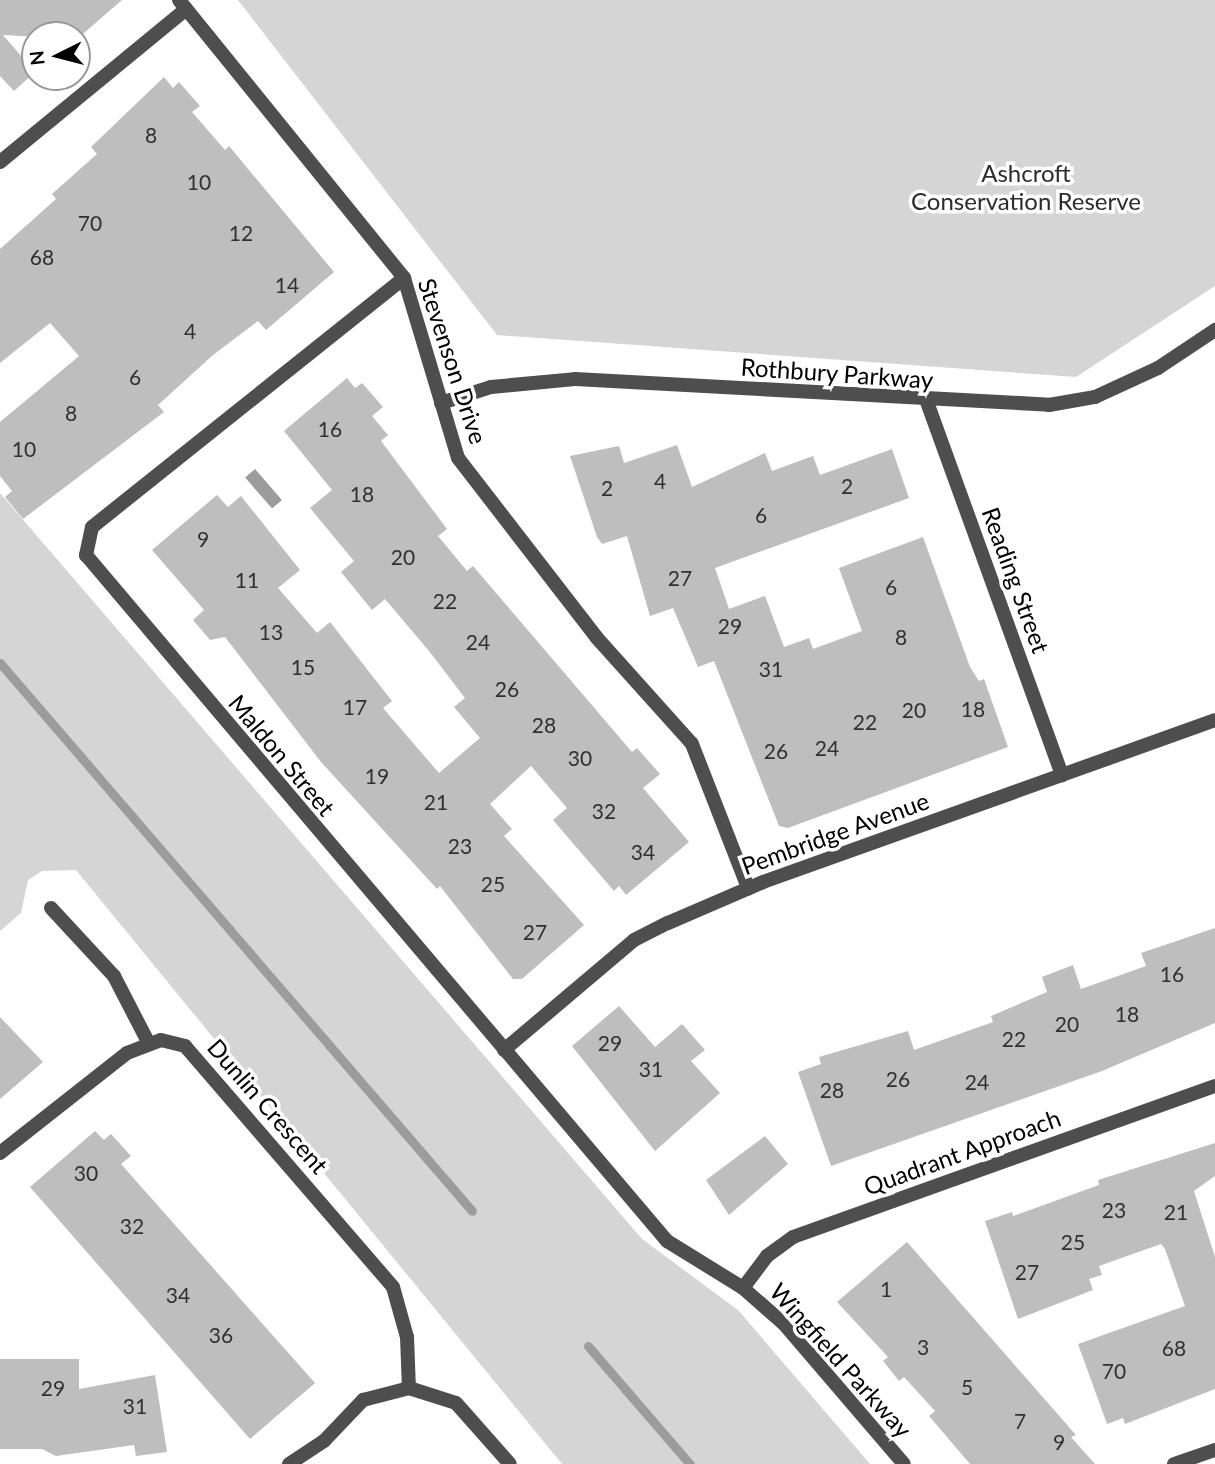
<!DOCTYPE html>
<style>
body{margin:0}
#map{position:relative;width:1215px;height:1464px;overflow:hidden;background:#fff;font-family:Lato,sans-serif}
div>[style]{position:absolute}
.green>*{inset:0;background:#d5d5d5}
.water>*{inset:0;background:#9c9c9c;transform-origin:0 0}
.stream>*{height:9px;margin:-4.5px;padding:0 4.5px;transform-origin:4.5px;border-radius:4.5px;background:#9c9c9c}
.building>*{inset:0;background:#bebebe}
.minor>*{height:14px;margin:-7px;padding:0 7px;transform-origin:7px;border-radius:7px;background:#4e4e4e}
span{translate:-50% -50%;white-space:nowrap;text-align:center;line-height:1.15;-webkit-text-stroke:7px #fff;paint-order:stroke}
.number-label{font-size:21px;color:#303030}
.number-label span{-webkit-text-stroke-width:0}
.park-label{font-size:24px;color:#2c2c2c}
.street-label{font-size:24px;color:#000}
.north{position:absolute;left:21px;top:21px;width:70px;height:70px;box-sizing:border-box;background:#fff;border:2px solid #999;border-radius:50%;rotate:264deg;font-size:19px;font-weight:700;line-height:28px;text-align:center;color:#000}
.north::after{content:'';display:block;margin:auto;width:24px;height:32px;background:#000;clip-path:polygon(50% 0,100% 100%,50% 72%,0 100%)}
</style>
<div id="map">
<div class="green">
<div style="clip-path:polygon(238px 0,1215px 0,1215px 286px,1076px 377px,497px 335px)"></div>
<div style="clip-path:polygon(0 493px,642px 1239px,738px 1310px,870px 1464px,562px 1464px,76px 870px,42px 871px,28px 880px,21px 913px,0 931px)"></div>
</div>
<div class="water">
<div style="left:255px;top:469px;width:41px;height:13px;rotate:49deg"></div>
</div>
<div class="stream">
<div style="left:0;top:663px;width:723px;rotate:49.26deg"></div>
<div style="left:588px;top:1346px;width:156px;rotate:49.2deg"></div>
</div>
<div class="building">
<div style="clip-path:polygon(0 0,122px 0,77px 39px,3px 35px,35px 72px,14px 91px,0 76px)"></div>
<div style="clip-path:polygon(164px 77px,173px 88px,179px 82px,200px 106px,192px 112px,225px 150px,229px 146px,334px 272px,266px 330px,258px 321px,213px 355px,158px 405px,164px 412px,23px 519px,5px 497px,12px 491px,0 476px,0 422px,79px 356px,50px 323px,0 363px,0 249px,56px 199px,52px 194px,97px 154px,91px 147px)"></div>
<div style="clip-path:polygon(347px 378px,355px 388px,362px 383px,383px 407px,372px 416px,388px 435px,381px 441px,447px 529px,438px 536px,467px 571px,473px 566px,632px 752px,637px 748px,660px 774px,643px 788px,689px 842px,626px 895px,619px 886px,614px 891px,553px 820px,567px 808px,531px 766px,490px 804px,512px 829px,504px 836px,584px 925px,522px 979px,513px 979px,440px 886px,437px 889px,321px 762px,225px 637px,210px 640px,193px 620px,204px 610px,152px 550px,217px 495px,228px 507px,241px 496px,300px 570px,278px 588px,317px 633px,330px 622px,392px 701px,383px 708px,439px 773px,480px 738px,454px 707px,465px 698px,429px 651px,385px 599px,372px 610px,341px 572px,354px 561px,310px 508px,332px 490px,284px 431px)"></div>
<div style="clip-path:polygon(677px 445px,692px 487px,765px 453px,772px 471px,813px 456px,820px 475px,892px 449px,909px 498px,715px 568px,729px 609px,765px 596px,784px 647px,809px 638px,813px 649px,862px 631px,839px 568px,923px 537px,970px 667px,979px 681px,984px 679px,1008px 747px,788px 828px,779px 826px,714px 661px,698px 667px,673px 608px,650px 616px,627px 536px,602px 544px,597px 537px,570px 456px,619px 446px,624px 463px)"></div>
<div style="clip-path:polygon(1215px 928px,1215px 1023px,1102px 1071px,831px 1166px,798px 1072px,821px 1064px,819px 1057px,908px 1031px,914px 1050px,993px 1022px,991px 1016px,1047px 992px,1042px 977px,1073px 965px,1081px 989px,1146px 966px,1141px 953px)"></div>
<div style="clip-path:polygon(619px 1006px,655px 1047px,682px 1024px,705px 1050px,691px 1061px,720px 1093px,655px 1151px,572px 1046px)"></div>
<div style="clip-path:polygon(0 1017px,43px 1062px,0 1099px)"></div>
<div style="clip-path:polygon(95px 1131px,104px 1140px,111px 1134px,131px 1156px,121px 1164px,315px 1383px,250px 1439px,30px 1187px)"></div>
<div style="clip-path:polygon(765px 1136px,788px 1164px,729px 1215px,706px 1180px)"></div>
<div style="clip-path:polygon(1215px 1143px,1215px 1176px,1194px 1191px,1215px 1257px,1215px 1389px,1125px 1424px,1123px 1418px,1107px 1424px,1078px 1344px,1185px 1306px,1165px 1249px,1161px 1244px,1099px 1266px,1102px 1275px,1089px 1279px,1093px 1290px,1018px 1319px,985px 1221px,1012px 1212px,1013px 1216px,1099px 1185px,1098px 1180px)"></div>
<div style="clip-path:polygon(907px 1242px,1076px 1435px,1071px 1437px,1095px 1464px,970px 1464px,929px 1416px,935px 1411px,904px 1377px,899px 1381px,883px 1361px,888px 1357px,837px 1302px)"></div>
<div style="clip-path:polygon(0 1359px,79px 1359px,79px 1389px,155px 1375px,167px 1452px,136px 1456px,134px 1445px,56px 1456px,42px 1449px,0 1449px)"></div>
</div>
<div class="minor">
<div style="left:179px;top:0;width:358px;rotate:51deg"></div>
<div style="left:404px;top:278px;width:188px;rotate:73.3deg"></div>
<div style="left:458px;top:458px;width:227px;rotate:52.3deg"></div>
<div style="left:597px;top:638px;width:142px;rotate:48.1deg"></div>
<div style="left:692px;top:744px;width:155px;rotate:68.7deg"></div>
<div style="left:0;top:162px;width:241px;rotate:-39.4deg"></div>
<div style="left:404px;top:278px;width:399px;rotate:141.4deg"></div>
<div style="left:92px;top:527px;width:29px;rotate:102deg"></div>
<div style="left:86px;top:555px;width:899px;rotate:49.74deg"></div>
<div style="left:667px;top:1241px;width:89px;rotate:31.7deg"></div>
<div style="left:743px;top:1288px;width:55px;rotate:41.3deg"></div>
<div style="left:784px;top:1324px;width:184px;rotate:49.4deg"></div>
<div style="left:927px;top:402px;width:397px;rotate:70.1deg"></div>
<div style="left:441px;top:403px;width:52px;rotate:-17.7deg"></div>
<div style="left:491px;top:387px;width:84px;rotate:-5.4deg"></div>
<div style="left:575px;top:379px;width:475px;rotate:3.1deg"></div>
<div style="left:1049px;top:405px;width:47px;rotate:-9.9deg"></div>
<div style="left:1095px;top:397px;width:69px;rotate:-24.7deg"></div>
<div style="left:1158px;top:368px;width:69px;rotate:-33.7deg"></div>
<div style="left:51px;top:908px;width:93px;rotate:47.2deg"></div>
<div style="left:114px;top:976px;width:74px;rotate:62.7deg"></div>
<div style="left:504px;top:1050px;width:170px;rotate:-40.2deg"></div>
<div style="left:634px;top:940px;width:38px;rotate:-27deg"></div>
<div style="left:668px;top:923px;width:103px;rotate:-23.3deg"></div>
<div style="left:763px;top:882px;width:480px;rotate:-19.7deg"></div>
<div style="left:0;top:1153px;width:162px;rotate:-38.2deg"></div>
<div style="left:127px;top:1053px;width:36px;rotate:-21deg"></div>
<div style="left:161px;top:1040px;width:25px;rotate:14deg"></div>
<div style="left:185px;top:1046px;width:318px;rotate:49.2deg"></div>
<div style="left:393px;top:1287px;width:52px;rotate:74.4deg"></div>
<div style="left:407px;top:1337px;width:51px;rotate:87.8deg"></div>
<div style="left:743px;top:1288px;width:40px;rotate:-53deg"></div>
<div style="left:767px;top:1256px;width:32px;rotate:-36deg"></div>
<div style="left:793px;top:1237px;width:448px;rotate:-19.7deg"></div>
<div style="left:289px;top:1464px;width:42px;rotate:-33.3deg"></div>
<div style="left:324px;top:1441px;width:57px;rotate:-46.4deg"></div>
<div style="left:363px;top:1400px;width:48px;rotate:-14.6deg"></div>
<div style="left:409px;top:1388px;width:49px;rotate:17.7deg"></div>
<div style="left:456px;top:1403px;width:81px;rotate:48.5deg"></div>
<div style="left:1174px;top:1464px;width:43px;rotate:-18.9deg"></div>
</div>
<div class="number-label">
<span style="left:151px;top:135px">8</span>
<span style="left:199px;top:182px">10</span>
<span style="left:90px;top:223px">70</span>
<span style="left:241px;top:233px">12</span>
<span style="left:42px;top:257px">68</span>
<span style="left:287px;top:285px">14</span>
<span style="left:190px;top:331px">4</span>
<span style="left:135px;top:377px">6</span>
<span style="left:71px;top:413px">8</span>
<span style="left:330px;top:429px">16</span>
<span style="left:24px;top:449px">10</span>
<span style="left:660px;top:481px">4</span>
<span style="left:847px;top:486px">2</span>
<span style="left:607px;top:488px">2</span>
<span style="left:362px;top:494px">18</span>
<span style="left:761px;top:515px">6</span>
<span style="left:203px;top:539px">9</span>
<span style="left:403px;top:557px">20</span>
<span style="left:680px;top:578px">27</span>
<span style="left:247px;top:580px">11</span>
<span style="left:891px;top:587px">6</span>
<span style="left:445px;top:601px">22</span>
<span style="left:730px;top:626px">29</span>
<span style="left:271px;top:632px">13</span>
<span style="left:901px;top:637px">8</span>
<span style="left:478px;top:642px">24</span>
<span style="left:303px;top:667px">15</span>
<span style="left:771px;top:669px">31</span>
<span style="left:507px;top:689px">26</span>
<span style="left:355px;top:707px">17</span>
<span style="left:973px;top:709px">18</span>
<span style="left:914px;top:710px">20</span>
<span style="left:865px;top:722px">22</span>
<span style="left:544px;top:725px">28</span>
<span style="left:827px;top:748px">24</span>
<span style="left:776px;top:751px">26</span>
<span style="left:580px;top:758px">30</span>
<span style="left:377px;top:776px">19</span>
<span style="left:436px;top:802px">21</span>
<span style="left:604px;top:811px">32</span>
<span style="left:460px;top:846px">23</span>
<span style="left:643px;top:852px">34</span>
<span style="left:493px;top:884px">25</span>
<span style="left:535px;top:932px">27</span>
<span style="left:1172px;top:974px">16</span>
<span style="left:1127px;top:1014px">18</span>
<span style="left:1067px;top:1024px">20</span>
<span style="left:1014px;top:1039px">22</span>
<span style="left:610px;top:1043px">29</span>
<span style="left:651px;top:1069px">31</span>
<span style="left:898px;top:1079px">26</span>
<span style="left:977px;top:1082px">24</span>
<span style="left:832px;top:1090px">28</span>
<span style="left:86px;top:1173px">30</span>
<span style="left:1114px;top:1210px">23</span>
<span style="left:1176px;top:1212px">21</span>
<span style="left:132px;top:1226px">32</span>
<span style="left:1073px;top:1242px">25</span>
<span style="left:1027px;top:1272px">27</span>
<span style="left:886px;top:1289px">1</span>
<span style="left:178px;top:1295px">34</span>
<span style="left:221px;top:1335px">36</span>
<span style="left:923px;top:1347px">3</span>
<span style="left:1174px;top:1348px">68</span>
<span style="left:1114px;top:1371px">70</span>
<span style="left:967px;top:1387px">5</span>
<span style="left:53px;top:1388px">29</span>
<span style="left:135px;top:1406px">31</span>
<span style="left:1020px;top:1421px">7</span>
<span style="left:1059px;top:1442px">9</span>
</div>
<div class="park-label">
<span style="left:1026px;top:187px">Ashcroft<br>Conservation Reserve</span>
</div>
<div class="street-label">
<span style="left:453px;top:361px;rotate:72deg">Stevenson Drive</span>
<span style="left:837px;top:373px;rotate:4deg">Rothbury Parkway</span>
<span style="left:1016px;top:580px;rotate:70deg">Reading Street</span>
<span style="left:282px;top:755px;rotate:50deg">Maldon Street</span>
<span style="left:835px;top:833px;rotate:-20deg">Pembridge Avenue</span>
<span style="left:268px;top:1106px;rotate:49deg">Dunlin Crescent</span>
<span style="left:962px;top:1152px;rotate:-20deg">Quadrant Approach</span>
<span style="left:841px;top:1360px;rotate:48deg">Wingfield Parkway</span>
</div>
<div class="north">N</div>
</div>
